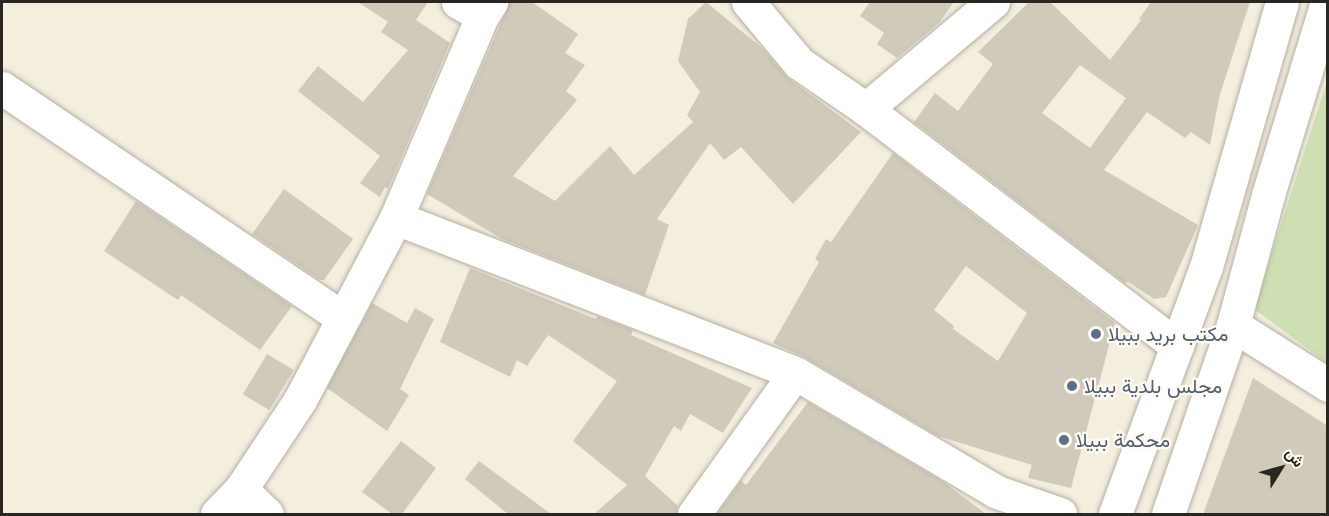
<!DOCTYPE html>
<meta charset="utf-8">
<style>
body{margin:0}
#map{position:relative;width:1329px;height:516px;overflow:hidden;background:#f4eede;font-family:Inter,Vazirmatn,sans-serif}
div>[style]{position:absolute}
.green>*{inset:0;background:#cddfb3}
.building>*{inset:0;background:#cfcaba;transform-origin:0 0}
.roads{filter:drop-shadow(0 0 2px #b5b0a1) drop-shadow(0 0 2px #b5b0a1)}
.street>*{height:33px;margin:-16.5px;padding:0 16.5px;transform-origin:16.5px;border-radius:16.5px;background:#fff}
.primary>*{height:33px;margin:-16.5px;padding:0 16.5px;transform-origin:16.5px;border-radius:16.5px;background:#fff}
.dots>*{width:16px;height:16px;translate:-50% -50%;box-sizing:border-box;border:3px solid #fffbf2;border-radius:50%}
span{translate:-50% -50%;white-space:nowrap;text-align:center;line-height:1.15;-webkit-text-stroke:4.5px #fffbf2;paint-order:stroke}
.service-label{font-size:20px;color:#4e5e75}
.left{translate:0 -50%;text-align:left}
.frame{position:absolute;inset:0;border:3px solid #292721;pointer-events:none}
.north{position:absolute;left:1251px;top:438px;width:60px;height:60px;-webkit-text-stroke:4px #fffbf2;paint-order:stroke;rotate:53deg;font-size:16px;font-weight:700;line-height:24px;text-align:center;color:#292721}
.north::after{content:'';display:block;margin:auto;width:21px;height:27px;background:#292721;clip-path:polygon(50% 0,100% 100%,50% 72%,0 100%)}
</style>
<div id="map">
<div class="green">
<div style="clip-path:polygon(1327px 81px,1327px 363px,1254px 309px)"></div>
</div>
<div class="building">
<div style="clip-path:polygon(358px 2px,428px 2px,416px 20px,450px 43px,388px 189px,385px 187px,380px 197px,360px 183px,380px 156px,298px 91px,318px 66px,363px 102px,408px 50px,381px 32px,388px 22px)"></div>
<div style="clip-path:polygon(510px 2px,532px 2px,578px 34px,565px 53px,585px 65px,566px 91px,577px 100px,513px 176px,555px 201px,610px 146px,634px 175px,693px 122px,687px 115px,700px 92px,678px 61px,688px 19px,706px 2px,762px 48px,788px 78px,861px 132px,793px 204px,741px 147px,724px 160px,710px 143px,657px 219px,669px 225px,645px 295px,502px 239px,427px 194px)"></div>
<div style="clip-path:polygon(870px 2px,954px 2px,939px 23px,897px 58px,877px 44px,884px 33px,860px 16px)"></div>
<div style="clip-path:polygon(evenodd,1029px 2px,1050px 2px,1110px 60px,1141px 20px,1139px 19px,1151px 2px,1250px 2px,1220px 94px,1210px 145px,1191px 132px,1185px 138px,1147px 112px,1104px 170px,1198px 225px,1166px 297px,1154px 299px,1127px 281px,1126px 284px,914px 122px,935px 93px,958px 111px,993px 64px,978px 52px,1029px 2px,1080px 65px,1126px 98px,1090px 148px,1042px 113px,1080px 65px)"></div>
<div style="clip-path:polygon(evenodd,893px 153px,1115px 323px,1071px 488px,1028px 478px,1032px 465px,938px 436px,804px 357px,773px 343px,819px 262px,815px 259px,826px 239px,831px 242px,893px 153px,966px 266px,1027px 313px,998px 361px,953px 329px,954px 326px,934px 310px,966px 266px)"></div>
<div style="clip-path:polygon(284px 189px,353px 239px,324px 280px,320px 280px,252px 234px)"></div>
<div style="clip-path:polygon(136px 201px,292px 306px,260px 350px,181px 295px,178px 300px,104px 251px)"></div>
<div style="clip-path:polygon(470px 268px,596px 319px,597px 316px,633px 330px,631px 335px,752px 388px,723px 433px,690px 414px,681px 431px,674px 426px,645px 476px,678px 506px,676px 514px,594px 514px,627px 485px,573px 441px,617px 381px,548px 335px,527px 366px,517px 360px,510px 377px,440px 342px)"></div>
<div style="clip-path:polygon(372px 303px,407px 323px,415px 308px,434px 319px,400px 389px,409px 395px,387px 431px,327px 388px)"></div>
<div style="left:267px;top:354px;width:31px;height:47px;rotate:31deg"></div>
<div style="clip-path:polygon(1253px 378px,1328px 426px,1328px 514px,1203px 514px)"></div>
<div style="clip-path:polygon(808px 402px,942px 481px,986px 514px,717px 514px,741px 481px,746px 485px)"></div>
<div style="clip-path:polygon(401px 441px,436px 468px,402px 514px,392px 514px,362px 492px)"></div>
<div style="clip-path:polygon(479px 461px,551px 514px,508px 514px,465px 479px)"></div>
</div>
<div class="roads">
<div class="street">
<div style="left:458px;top:2px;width:28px;rotate:30deg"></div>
<div style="left:748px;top:2px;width:80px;rotate:50.1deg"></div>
<div style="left:799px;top:63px;width:81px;rotate:34.5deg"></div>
<div style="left:993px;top:2px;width:166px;rotate:139.9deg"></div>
<div style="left:866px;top:109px;width:391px;rotate:37.3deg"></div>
<div style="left:2px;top:88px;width:411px;rotate:34deg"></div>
<div style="left:396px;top:218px;width:220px;rotate:-66.9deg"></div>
<div style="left:482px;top:16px;width:17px;rotate:-57deg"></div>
<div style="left:1233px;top:325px;width:112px;rotate:32.3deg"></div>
<div style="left:241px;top:489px;width:36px;rotate:44deg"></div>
<div style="left:217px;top:514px;width:35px;rotate:-46deg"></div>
<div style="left:241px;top:489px;width:107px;rotate:-56.5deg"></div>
<div style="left:300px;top:400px;width:206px;rotate:-62.2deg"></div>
<div style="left:396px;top:218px;width:428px;rotate:21.2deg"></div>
<div style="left:795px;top:373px;width:234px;rotate:30.5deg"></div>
<div style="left:997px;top:492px;width:67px;rotate:19.2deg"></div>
<div style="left:694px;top:514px;width:173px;rotate:-54.4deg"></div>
</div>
<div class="primary">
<div style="left:1115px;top:514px;width:263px;rotate:-69.8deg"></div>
<div style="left:1206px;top:267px;width:276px;rotate:-74deg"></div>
<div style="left:1168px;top:514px;width:200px;rotate:-71deg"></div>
<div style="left:1233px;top:325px;width:135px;rotate:-74.9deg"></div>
<div style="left:1268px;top:195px;width:202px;rotate:-73deg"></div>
</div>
</div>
<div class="dots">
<div style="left:1096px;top:334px;background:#5c6f8a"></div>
<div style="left:1072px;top:386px;background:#5c6f8a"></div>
<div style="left:1064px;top:440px;background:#5c6f8a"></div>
</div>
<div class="service-label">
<span class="left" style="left:1108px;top:334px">مكتب بريد ببيلا</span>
<span class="left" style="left:1084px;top:386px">مجلس بلدية ببيلا</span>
<span class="left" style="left:1076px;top:440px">محكمة ببيلا</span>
</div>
<div class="frame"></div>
<div class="north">ش</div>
</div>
